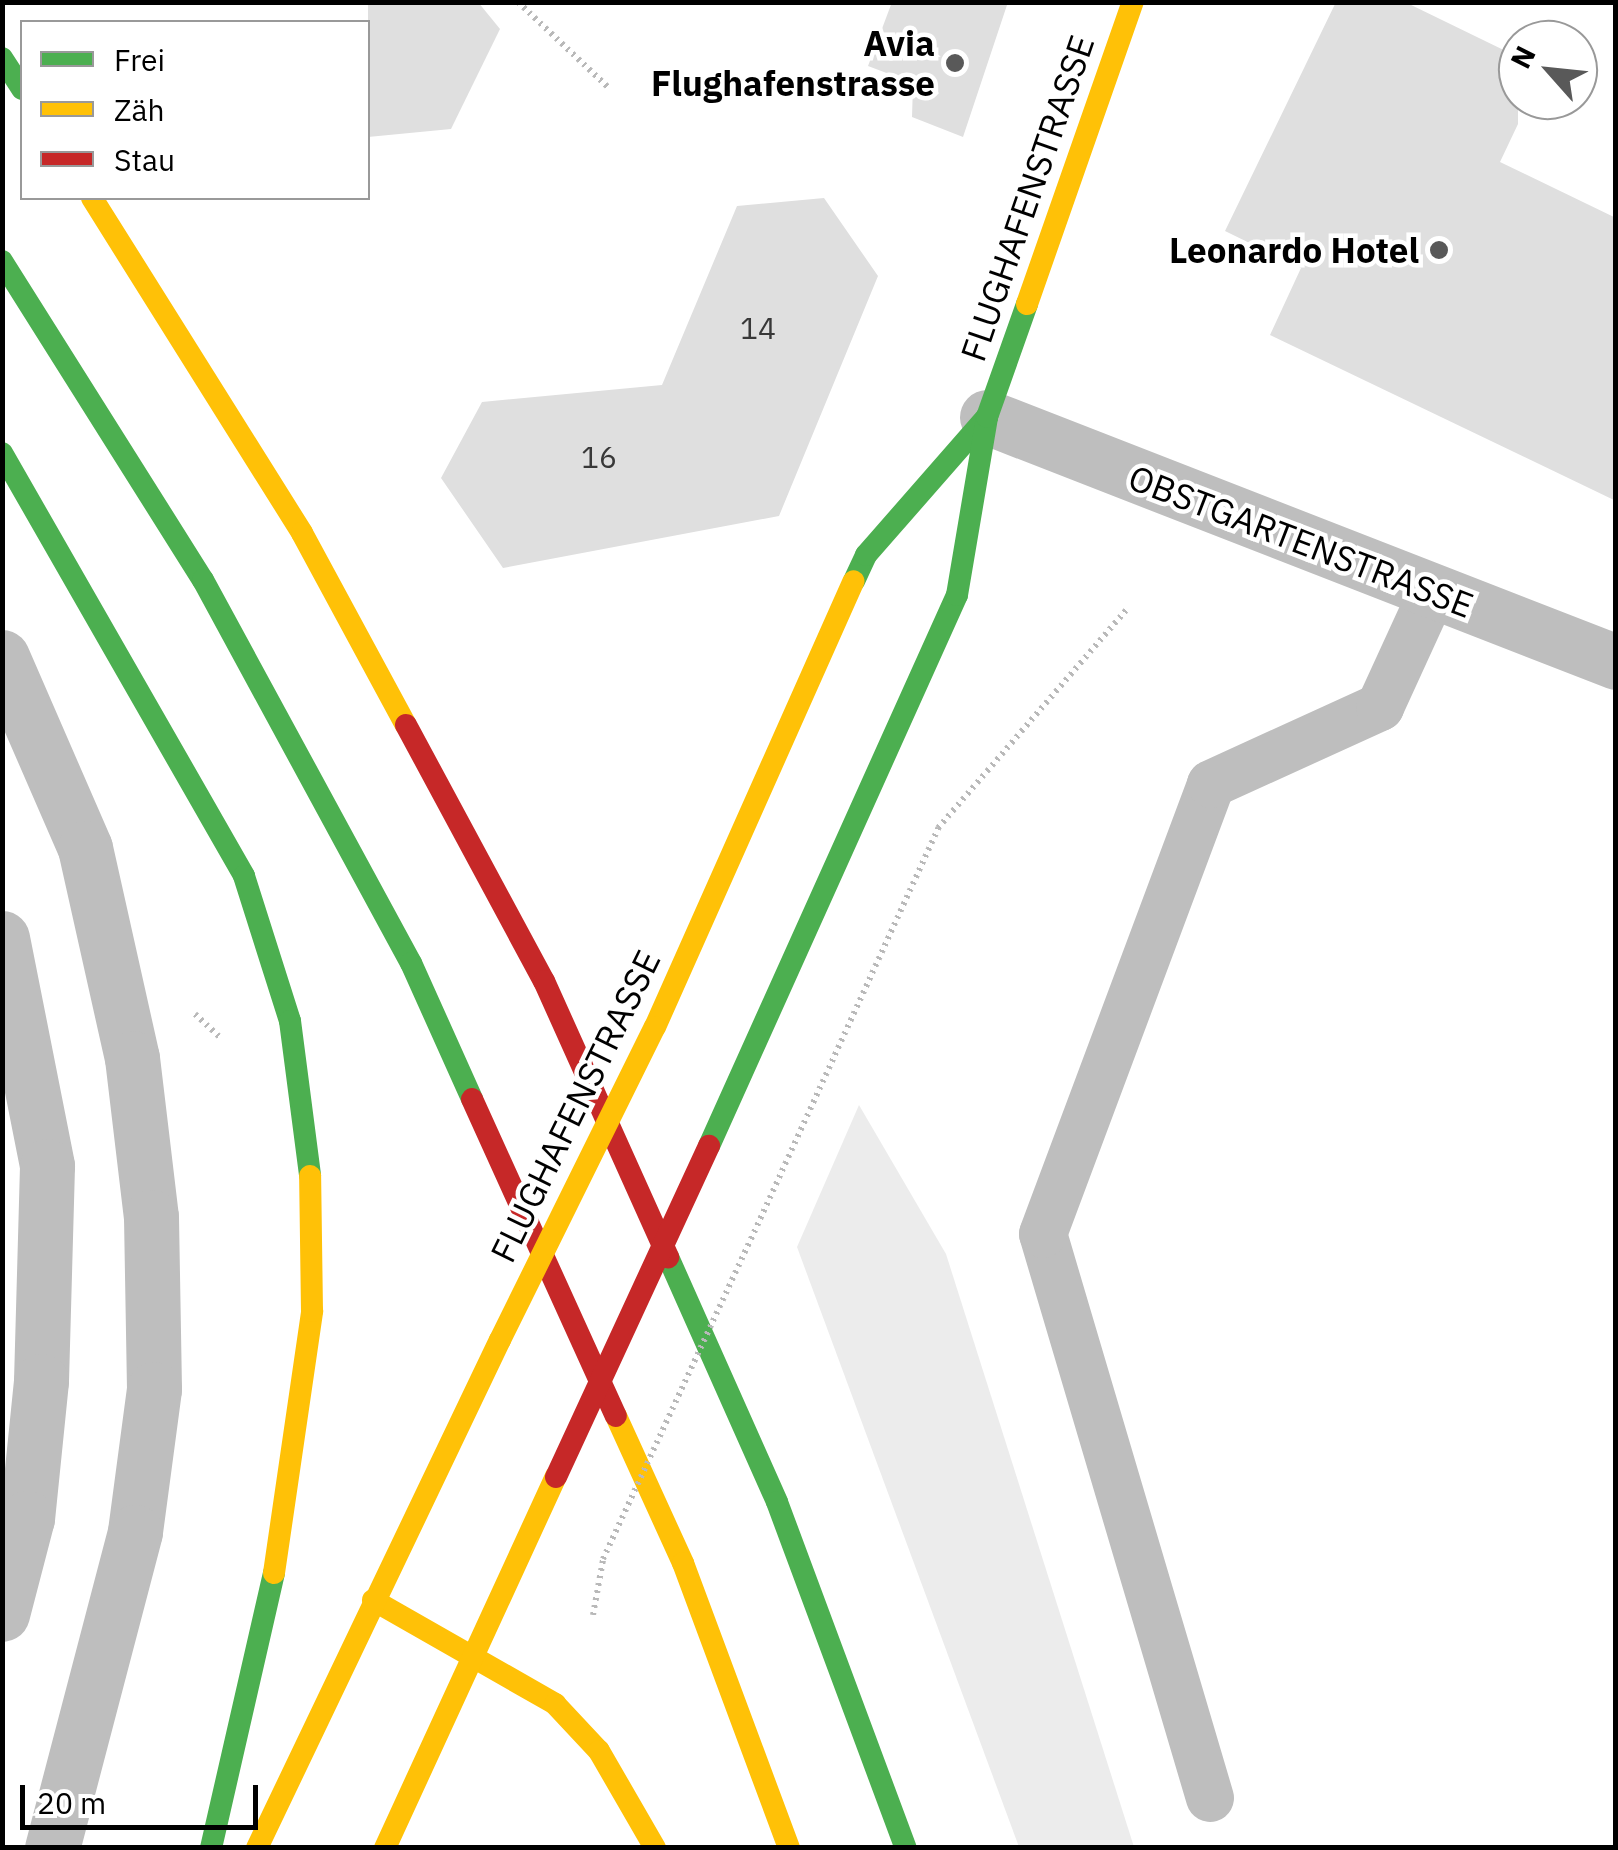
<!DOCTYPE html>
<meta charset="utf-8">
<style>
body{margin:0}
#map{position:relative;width:1618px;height:1850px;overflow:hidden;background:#fff;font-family:"IBM Plex Sans",sans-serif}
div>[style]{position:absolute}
.green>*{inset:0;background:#ececec}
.building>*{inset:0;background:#dfdfdf}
.path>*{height:6px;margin-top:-3px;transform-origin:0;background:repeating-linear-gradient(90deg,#b9b9b9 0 2.5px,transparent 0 7.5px)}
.lane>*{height:48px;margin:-24px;padding:0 24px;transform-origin:24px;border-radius:24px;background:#bebebe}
.street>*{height:55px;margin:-27.5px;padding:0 27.5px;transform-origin:27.5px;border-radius:27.5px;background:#bebebe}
.fast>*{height:22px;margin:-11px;padding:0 11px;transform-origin:11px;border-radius:11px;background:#4caf50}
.slow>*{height:22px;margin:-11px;padding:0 11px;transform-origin:11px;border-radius:11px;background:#ffc107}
.jam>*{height:22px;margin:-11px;padding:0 11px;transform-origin:11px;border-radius:11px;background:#c62828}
.path-bridge>*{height:6px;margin-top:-3px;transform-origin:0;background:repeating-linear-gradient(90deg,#b9b9b9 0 2.5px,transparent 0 7.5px)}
.slow-bridge>*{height:22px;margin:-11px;padding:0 11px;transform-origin:11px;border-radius:11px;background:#ffc107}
.jam-bridge>*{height:22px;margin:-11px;padding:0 11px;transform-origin:11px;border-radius:11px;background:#c62828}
.dots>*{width:28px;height:28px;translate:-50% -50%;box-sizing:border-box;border:5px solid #fff;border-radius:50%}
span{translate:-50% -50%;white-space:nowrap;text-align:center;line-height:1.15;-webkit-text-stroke:9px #fff;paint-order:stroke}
.number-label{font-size:30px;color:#383838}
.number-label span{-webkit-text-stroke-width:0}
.poi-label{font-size:35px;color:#000;font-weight:700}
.right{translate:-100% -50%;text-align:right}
.street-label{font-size:35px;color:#000}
.frame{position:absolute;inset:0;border:5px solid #000;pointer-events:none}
.legend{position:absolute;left:20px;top:20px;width:350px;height:180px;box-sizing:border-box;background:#fff;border:2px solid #999;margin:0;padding:12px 18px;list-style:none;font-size:30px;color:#000}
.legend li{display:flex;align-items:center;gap:20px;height:50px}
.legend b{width:50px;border:2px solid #999}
.north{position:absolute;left:1498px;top:20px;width:100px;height:100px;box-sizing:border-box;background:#fff;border:2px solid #999;border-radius:50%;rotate:297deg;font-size:28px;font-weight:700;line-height:40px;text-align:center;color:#000}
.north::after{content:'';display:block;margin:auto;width:35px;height:45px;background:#595959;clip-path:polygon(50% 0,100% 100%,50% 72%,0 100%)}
.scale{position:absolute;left:20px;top:1785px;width:238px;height:45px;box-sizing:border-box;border:5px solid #000;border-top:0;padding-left:12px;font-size:30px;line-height:35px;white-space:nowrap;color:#000;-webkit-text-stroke:8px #fff;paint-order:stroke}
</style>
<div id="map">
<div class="green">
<div style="clip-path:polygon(859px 1105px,946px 1254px,1134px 1847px,1019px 1847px,797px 1247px)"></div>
</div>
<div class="building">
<div style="clip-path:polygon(368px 2px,478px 2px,500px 29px,451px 129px,368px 137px)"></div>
<div style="clip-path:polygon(892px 2px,1008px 2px,963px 137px,912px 117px,913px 83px,868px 66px)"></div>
<div style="clip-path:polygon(1336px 2px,1405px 2px,1518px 57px,1518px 124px,1500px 162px,1616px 218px,1616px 501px,1270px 335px,1301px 268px,1225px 231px)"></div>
<div style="clip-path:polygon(824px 198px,878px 276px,779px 516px,503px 568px,441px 478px,482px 402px,662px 385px,737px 206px)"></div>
</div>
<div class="path">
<div style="left:518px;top:2px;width:124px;rotate:43.4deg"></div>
<div style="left:195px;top:1014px;width:33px;rotate:43deg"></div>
<div style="left:751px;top:1239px;width:452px;rotate:-65.5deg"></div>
<div style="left:938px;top:828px;width:292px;rotate:-49.2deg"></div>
<div style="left:593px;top:1615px;width:56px;rotate:-79.7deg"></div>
</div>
<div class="lane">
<div style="left:1210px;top:1798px;width:588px;rotate:-106.49deg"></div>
<div style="left:1043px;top:1234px;width:480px;rotate:-69.5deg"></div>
<div style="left:1211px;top:784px;width:186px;rotate:-24.5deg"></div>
<div style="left:1380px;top:707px;width:128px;rotate:-65.4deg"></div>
</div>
<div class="street">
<div style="left:987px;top:417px;width:675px;rotate:21.28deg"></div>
<div style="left:2px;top:657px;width:208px;rotate:66.5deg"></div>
<div style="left:85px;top:848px;width:215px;rotate:77.4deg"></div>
<div style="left:132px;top:1058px;width:160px;rotate:83.2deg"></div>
<div style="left:151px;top:1217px;width:172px;rotate:89deg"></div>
<div style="left:154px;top:1389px;width:144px;rotate:97.6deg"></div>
<div style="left:135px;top:1532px;width:327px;rotate:104.7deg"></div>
<div style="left:2px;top:938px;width:232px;rotate:78.8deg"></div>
<div style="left:47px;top:1166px;width:215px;rotate:91.6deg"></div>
<div style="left:41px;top:1381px;width:138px;rotate:95.8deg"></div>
<div style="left:27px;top:1518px;width:99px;rotate:104.6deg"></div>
</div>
<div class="fast">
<div style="left:2px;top:58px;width:37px;rotate:57deg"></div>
<div style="left:2px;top:261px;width:377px;rotate:57.8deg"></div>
<div style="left:203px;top:580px;width:436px;rotate:61.5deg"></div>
<div style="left:411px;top:963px;width:149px;rotate:65.8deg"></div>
<div style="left:2px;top:453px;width:487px;rotate:60.2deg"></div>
<div style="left:244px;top:876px;width:152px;rotate:72.4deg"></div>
<div style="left:290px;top:1021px;width:156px;rotate:82.6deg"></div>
<div style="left:854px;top:581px;width:29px;rotate:-65deg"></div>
<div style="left:866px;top:555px;width:184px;rotate:-48.8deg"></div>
<div style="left:709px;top:1146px;width:604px;rotate:-65.77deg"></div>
<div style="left:957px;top:595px;width:181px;rotate:-80.4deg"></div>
<div style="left:987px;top:417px;width:120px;rotate:-70.5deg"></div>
<div style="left:668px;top:1257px;width:268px;rotate:66deg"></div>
<div style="left:777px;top:1502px;width:369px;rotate:69.6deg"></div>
<div style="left:211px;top:1848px;width:282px;rotate:-77.1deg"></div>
</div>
<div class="slow">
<div style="left:92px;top:198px;width:395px;rotate:57.9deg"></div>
<div style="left:302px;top:533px;width:218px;rotate:61.6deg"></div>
<div style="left:1027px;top:304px;width:320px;rotate:-70.7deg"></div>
<div style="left:655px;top:1027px;width:488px;rotate:-66deg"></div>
<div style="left:616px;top:1416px;width:162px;rotate:65.5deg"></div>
<div style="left:683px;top:1563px;width:304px;rotate:69.6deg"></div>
<div style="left:274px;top:1573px;width:265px;rotate:-81.7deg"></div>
<div style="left:312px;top:1311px;width:135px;rotate:-90.8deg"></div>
<div style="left:373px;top:1600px;width:210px;rotate:29.7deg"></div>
<div style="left:555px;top:1704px;width:64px;rotate:46.9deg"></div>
<div style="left:599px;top:1751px;width:112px;rotate:60deg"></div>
<div style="left:257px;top:1848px;width:563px;rotate:-64.44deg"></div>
<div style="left:385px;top:1848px;width:409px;rotate:-65.3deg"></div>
</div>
<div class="jam">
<div style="left:406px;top:725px;width:291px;rotate:61.7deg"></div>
<div style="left:544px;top:981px;width:303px;rotate:65.8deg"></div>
<div style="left:472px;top:1099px;width:348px;rotate:65.6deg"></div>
</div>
<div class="path-bridge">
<div style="left:603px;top:1559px;width:353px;rotate:-65.2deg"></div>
</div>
<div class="slow-bridge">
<div style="left:500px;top:1340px;width:349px;rotate:-63.7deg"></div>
</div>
<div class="jam-bridge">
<div style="left:556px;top:1477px;width:365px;rotate:-65.2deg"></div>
</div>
<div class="dots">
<div style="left:955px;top:63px;background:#595959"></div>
<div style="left:1439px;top:250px;background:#595959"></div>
</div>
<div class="number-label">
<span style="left:758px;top:328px">14</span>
<span style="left:599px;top:457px">16</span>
</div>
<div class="poi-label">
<span class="right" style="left:935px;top:63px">Avia<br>Flughafenstrasse</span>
<span class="right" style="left:1419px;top:250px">Leonardo Hotel</span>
</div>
<div class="street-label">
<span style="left:1027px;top:198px;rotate:-71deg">FLUGHAFENSTRASSE</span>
<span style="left:1301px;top:541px;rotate:21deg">OBSTGARTENSTRASSE</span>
<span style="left:575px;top:1106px;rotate:-64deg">FLUGHAFENSTRASSE</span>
</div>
<div class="frame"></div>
<ul class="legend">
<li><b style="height:12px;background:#4caf50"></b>Frei</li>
<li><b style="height:12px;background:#ffc107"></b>Zäh</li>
<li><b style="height:12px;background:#c62828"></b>Stau</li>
</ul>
<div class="north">N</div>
<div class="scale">20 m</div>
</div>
